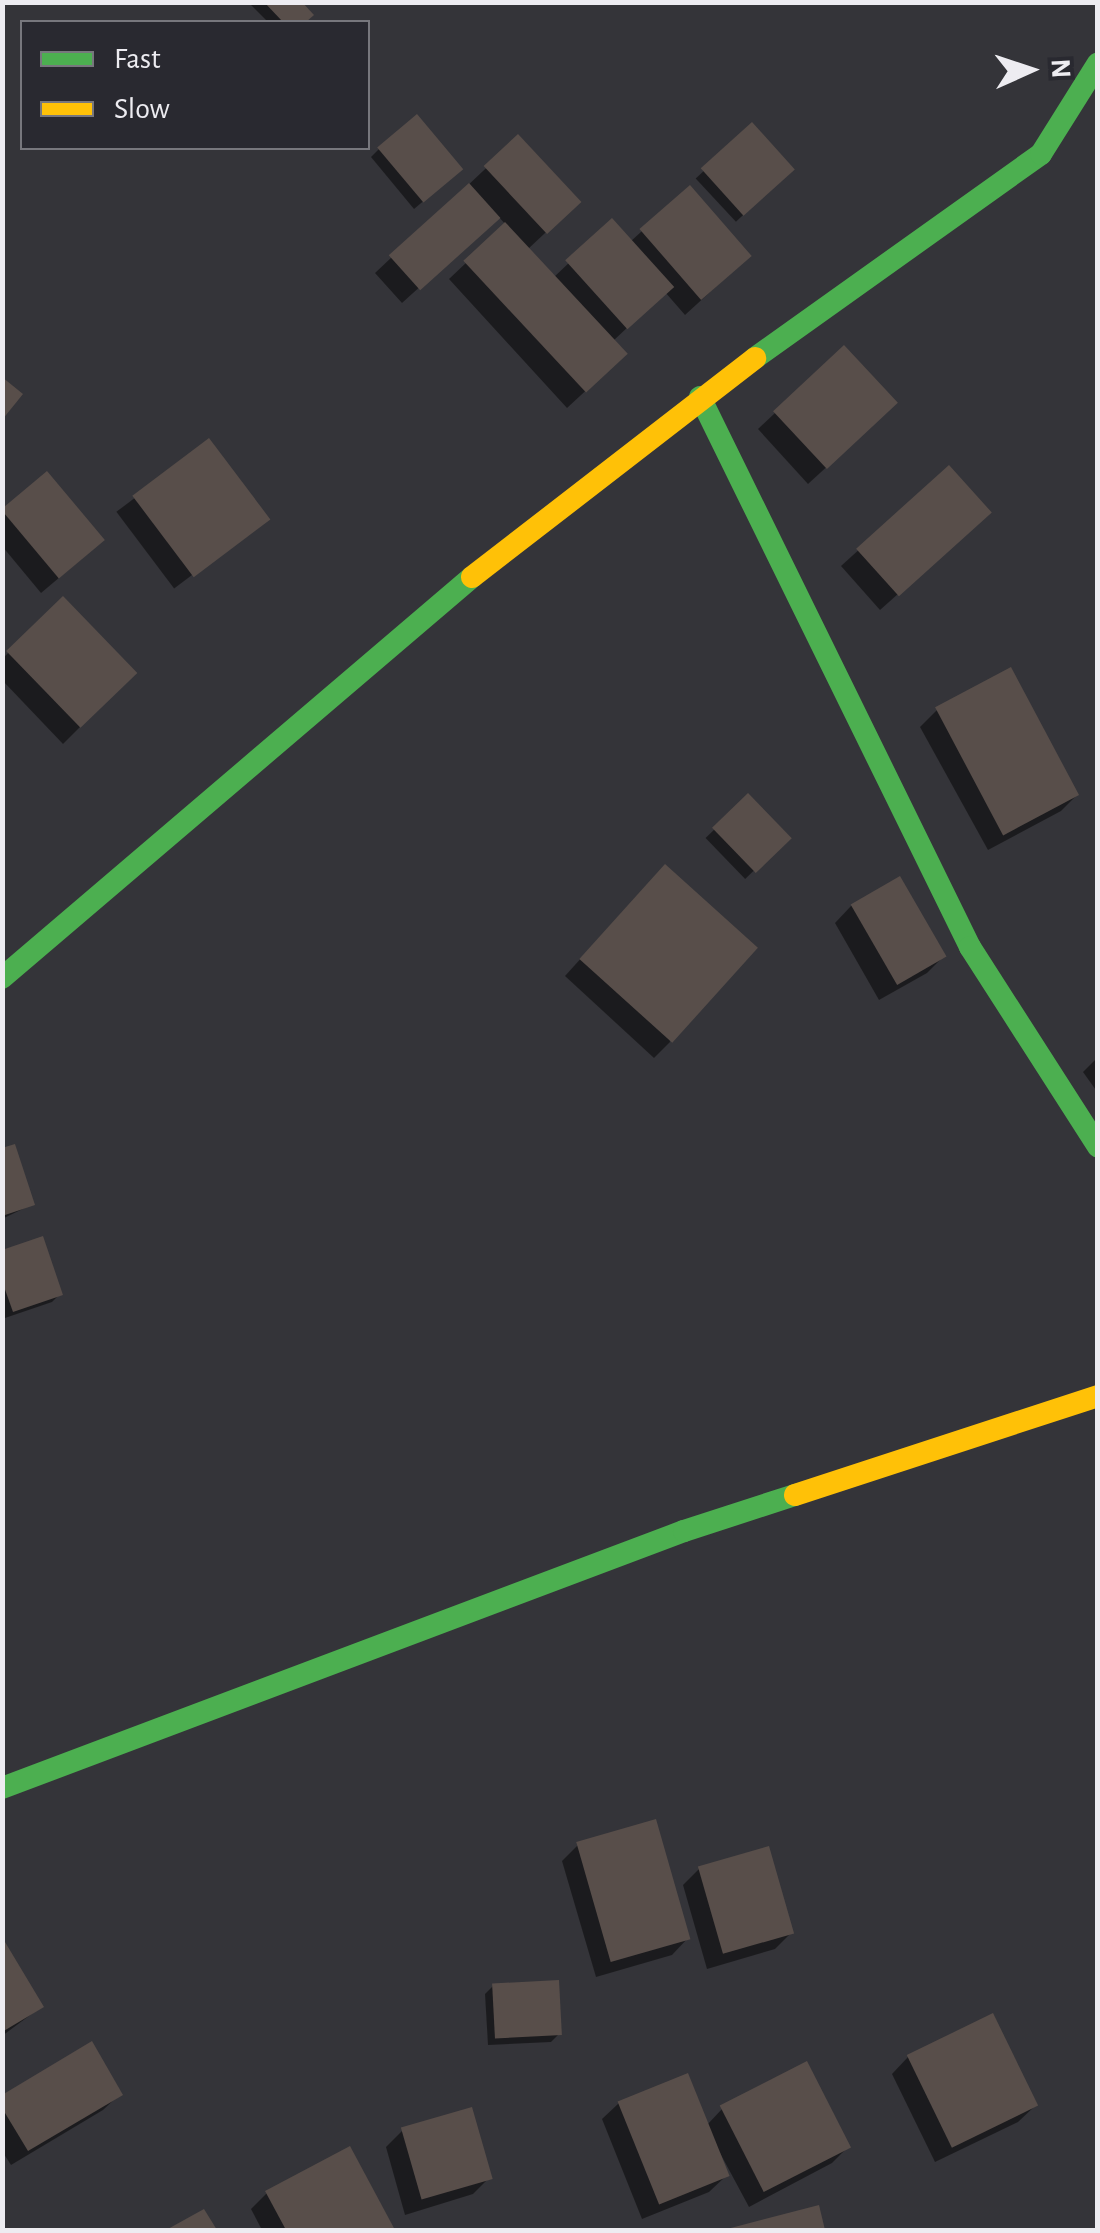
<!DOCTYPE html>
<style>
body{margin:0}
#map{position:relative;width:1100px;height:2233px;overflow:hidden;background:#343439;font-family:"Alegreya Sans",sans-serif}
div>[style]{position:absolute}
.shadow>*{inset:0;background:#0007;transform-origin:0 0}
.building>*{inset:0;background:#584e4a;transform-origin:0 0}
.fast>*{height:22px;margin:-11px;padding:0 11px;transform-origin:11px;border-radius:11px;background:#4caf50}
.slow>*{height:22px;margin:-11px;padding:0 11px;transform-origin:11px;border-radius:11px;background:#ffc107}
span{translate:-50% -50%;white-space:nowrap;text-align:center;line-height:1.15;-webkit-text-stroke:8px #292930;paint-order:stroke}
.frame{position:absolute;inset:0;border:5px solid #edecf1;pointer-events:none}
.legend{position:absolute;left:20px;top:20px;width:350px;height:130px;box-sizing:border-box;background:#292930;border:2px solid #77777d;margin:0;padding:12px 18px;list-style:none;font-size:30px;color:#edecf1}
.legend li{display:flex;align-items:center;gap:20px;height:50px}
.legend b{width:50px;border:2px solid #77777d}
.north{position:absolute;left:980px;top:20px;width:100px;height:100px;-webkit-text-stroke:8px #292930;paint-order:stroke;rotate:87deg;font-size:28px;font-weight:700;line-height:40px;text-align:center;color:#edecf1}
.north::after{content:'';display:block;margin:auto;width:35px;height:45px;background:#edecf1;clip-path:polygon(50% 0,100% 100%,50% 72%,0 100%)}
</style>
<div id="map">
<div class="shadow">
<div style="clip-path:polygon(248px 2px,299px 2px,311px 15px,303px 22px,268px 22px)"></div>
<div style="left:752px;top:126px;width:59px;height:77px;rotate:47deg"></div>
<div style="clip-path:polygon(518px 138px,578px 202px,527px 250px,553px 278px,612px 222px,630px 242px,642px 231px,732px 272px,685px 315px,665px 292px,612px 342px,607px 371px,567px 408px,449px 279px,506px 225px,498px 216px,402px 303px,375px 273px)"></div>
<div style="clip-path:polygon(379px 149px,452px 177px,414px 209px,371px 157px)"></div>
<div style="clip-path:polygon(844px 348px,879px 419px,808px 484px,758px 429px)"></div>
<div style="left:209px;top:442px;width:96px;height:116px;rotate:53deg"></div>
<div style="clip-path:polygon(949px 468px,972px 528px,880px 610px,841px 566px)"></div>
<div style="clip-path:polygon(2px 511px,85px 556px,41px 593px,2px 546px)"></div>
<div style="clip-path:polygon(63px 600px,134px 673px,63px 744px,2px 680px,2px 659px)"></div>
<div style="clip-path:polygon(937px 710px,1077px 795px,1061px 811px,988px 850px,920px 727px)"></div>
<div style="left:748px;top:797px;width:57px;height:59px;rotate:46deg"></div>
<div style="clip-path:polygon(899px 879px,943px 957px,927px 973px,879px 1000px,835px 923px,851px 906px)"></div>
<div style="clip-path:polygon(649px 883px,670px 1042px,654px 1058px,565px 976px)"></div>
<div style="clip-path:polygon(1098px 1057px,1098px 1093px,1083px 1072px)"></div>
<div style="clip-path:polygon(2px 1151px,33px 1204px,2px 1219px)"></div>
<div style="clip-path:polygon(2px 1253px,60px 1294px,52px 1302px,5px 1318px)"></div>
<div style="clip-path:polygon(578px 1845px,688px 1938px,672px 1955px,596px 1977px,562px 1861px)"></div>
<div style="clip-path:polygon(699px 1869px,791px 1933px,775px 1949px,707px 1969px,683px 1885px)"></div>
<div style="clip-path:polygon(2px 1942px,41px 2007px,2px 2036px)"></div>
<div style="clip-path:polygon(493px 1986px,559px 2034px,551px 2042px,488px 2045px,485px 1994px)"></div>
<div style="clip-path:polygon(908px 2057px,1035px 2106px,1018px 2122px,935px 2162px,892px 2074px)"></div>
<div style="clip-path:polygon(120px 2094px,103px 2110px,11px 2165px,2px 2151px,2px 2098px)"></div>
<div style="clip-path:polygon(619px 2103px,706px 2126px,722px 2109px,848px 2147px,832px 2163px,749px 2207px,720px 2153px,717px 2154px,726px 2176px,709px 2192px,642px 2219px,602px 2119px)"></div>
<div style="clip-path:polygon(402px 2131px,489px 2178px,473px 2194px,405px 2215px,386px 2147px)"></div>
<div style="clip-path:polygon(349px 2149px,392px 2230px,262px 2230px,251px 2209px,267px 2193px)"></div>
</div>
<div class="building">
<div style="clip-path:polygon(264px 2px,302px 2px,314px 15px,306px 22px,283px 22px)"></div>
<div style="left:417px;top:114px;width:72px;height:52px;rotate:50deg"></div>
<div style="left:752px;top:122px;width:64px;height:69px;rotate:48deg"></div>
<div style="left:518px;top:134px;width:93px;height:47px;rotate:47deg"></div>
<div style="left:469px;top:183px;width:47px;height:108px;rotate:48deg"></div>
<div style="left:690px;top:185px;width:94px;height:67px;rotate:49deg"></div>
<div style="left:612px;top:218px;width:93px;height:63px;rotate:48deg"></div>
<div style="left:505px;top:222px;width:180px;height:57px;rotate:47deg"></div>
<div style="left:844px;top:345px;width:79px;height:97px;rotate:47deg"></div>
<div style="clip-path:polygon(2px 377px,23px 394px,2px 420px)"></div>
<div style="left:209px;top:438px;width:102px;height:96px;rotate:53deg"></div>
<div style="left:949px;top:465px;width:64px;height:125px;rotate:48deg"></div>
<div style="left:47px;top:471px;width:90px;height:60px;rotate:50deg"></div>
<div style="left:63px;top:596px;width:107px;height:79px;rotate:46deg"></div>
<div style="left:1011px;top:667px;width:145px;height:86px;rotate:62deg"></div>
<div style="left:748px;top:793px;width:63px;height:50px;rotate:46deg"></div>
<div style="left:665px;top:864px;width:125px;height:128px;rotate:42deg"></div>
<div style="left:900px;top:876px;width:93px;height:57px;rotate:60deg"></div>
<div style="clip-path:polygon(15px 1144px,35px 1205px,2px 1216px,2px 1148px)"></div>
<div style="clip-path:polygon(43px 1236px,63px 1295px,13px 1312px,2px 1281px,2px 1250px)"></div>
<div style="left:656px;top:1819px;width:125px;height:83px;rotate:74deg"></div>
<div style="left:769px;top:1846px;width:91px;height:74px;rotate:74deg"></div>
<div style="clip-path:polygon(2px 1937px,44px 2007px,2px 2032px)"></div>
<div style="left:559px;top:1980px;width:55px;height:67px;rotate:87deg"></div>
<div style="left:993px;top:2013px;width:103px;height:96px;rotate:64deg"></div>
<div style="clip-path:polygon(92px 2041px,123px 2095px,28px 2151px,2px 2108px,2px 2095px)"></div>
<div style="left:807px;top:2061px;width:97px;height:98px;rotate:63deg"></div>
<div style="left:688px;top:2073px;width:111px;height:76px;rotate:68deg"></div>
<div style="left:472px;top:2107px;width:75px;height:74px;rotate:74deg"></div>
<div style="clip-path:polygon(350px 2146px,395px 2230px,286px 2230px,265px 2191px)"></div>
<div style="clip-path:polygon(819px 2205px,825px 2230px,727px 2230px,727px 2229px)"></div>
<div style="clip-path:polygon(204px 2209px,217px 2230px,166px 2230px)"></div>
</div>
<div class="fast">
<div style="left:755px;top:358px;width:351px;rotate:-35.5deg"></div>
<div style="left:1041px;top:154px;width:107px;rotate:-57.9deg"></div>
<div style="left:700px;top:397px;width:613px;rotate:63.85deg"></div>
<div style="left:970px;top:947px;width:237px;rotate:57.3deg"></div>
<div style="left:2px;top:978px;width:618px;rotate:-40.47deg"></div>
<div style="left:2px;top:1788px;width:729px;rotate:-20.65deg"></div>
<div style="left:684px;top:1531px;width:117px;rotate:-18deg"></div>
</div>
<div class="slow">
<div style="left:472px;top:577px;width:358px;rotate:-37.7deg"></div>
<div style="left:795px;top:1495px;width:319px;rotate:-18.1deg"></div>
</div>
<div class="frame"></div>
<ul class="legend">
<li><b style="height:12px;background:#4caf50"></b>Fast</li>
<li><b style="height:12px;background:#ffc107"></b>Slow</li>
</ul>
<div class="north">N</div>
</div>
